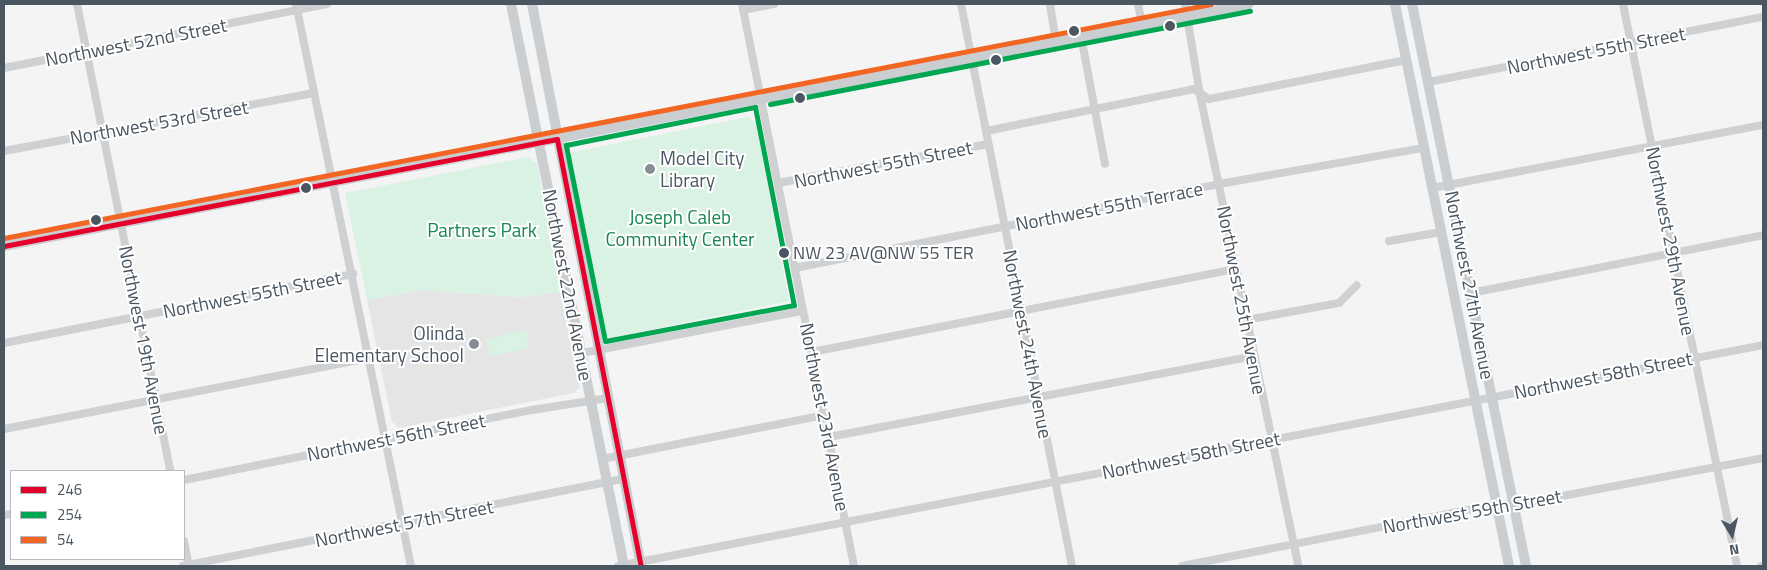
<!DOCTYPE html>
<style>
body{margin:0}
#map{position:relative;width:1767px;height:570px;overflow:hidden;background:#f4f4f4;font-family:"Titillium Web",sans-serif}
div>[style]{position:absolute}
.education>*{inset:0;background:#e6e5e6}
.green>*{inset:0;background:#d9f2e3;transform-origin:0 0}
.minor>*{height:8px;margin:-4px;padding:0 4px;transform-origin:4px;border-radius:4px;background:#ced0d2}
.major>*{height:10px;margin:-5px;padding:0 5px;transform-origin:5px;border-radius:5px;background:#caced1}
.bus-1>*{height:5px;margin:-2.5px;padding:0 2.5px;transform-origin:2.5px;border-radius:2.5px;background:#e4002b}
.bus-2>*{height:5px;margin:-2.5px;padding:0 2.5px;transform-origin:2.5px;border-radius:2.5px;background:#00a651}
.bus-3>*{height:5px;margin:-2.5px;padding:0 2.5px;transform-origin:2.5px;border-radius:2.5px;background:#f26522}
.dots>*{width:14px;height:14px;translate:-50% -50%;box-sizing:border-box;border:2px solid #fff;border-radius:50%}
span{translate:-50% -50%;white-space:nowrap;text-align:center;line-height:1.15;-webkit-text-stroke:4px #fff;paint-order:stroke}
.bus-label{font-size:18px;color:#4a5661}
.left{translate:0 -50%;text-align:left}
.street-label{font-size:19px;color:#4a5661}
.poi-label{font-size:19px;color:#4a5661}
.right{translate:-100% -50%;text-align:right}
.park-label{font-size:19px;color:#17864f}
.frame{position:absolute;inset:0;border:5px solid #4a5661;pointer-events:none}
.legend{position:absolute;left:10px;top:470px;width:175px;height:90px;box-sizing:border-box;background:#fff;border:1px solid #b7bbc0;margin:0;padding:6px 9px;list-style:none;font-size:15px;color:#4a5661}
.legend li{display:flex;align-items:center;gap:10px;height:25px}
.legend b{width:25px;border:1px solid #b7bbc0}
.north{position:absolute;left:1707px;top:510px;width:50px;height:50px;-webkit-text-stroke:4px #fff;paint-order:stroke;rotate:171deg;font-size:14px;font-weight:700;line-height:20px;text-align:center;color:#4a5661}
.north::after{content:'';display:block;margin:auto;width:18px;height:22px;background:#4a5661;clip-path:polygon(50% 0,100% 100%,50% 72%,0 100%)}
</style>
<div id="map">
<div class="education">
<div style="clip-path:polygon(421px 290px,522px 297px,561px 292px,580px 387px,574px 393px,399px 428px,392px 422px,367px 300px)"></div>
</div>
<div class="green">
<div style="clip-path:polygon(748px 117px,756px 123px,789px 301px,610px 338px,606px 335px,603px 333px,570px 155px,573px 152px)"></div>
<div style="clip-path:polygon(528px 157px,537px 164px,561px 292px,522px 297px,421px 290px,367px 300px,345px 193px)"></div>
<div style="left:526px;top:330px;width:18px;height:41px;rotate:77deg"></div>
</div>
<div class="minor">
<div style="left:77px;top:4px;width:476px;rotate:78.7deg"></div>
<div style="left:296px;top:4px;width:574px;rotate:78.44deg"></div>
<div style="left:742px;top:4px;width:573px;rotate:78.73deg"></div>
<div style="left:961px;top:4px;width:573px;rotate:78.83deg"></div>
<div style="left:1050px;top:4px;width:37px;rotate:81deg"></div>
<div style="left:1138px;top:4px;width:20px;rotate:79deg"></div>
<div style="left:1185px;top:4px;width:92px;rotate:80.6deg"></div>
<div style="left:1200px;top:95px;width:481px;rotate:78.2deg"></div>
<div style="left:1623px;top:4px;width:573px;rotate:78.53deg"></div>
<div style="left:743px;top:10px;width:32px;rotate:-11deg"></div>
<div style="left:1081px;top:36px;width:130px;rotate:79.4deg"></div>
<div style="left:4px;top:68px;width:329px;rotate:-11.2deg"></div>
<div style="left:1428px;top:82px;width:341px;rotate:-11deg"></div>
<div style="left:986px;top:131px;width:212px;rotate:-11.4deg"></div>
<div style="left:1194px;top:89px;width:18px;rotate:34deg"></div>
<div style="left:1209px;top:99px;width:201px;rotate:-11.2deg"></div>
<div style="left:4px;top:151px;width:315px;rotate:-10.6deg"></div>
<div style="left:778px;top:183px;width:214px;rotate:-10.5deg"></div>
<div style="left:1432px;top:188px;width:337px;rotate:-10.8deg"></div>
<div style="left:1389px;top:241px;width:53px;rotate:-9.8deg"></div>
<div style="left:795px;top:268px;width:432px;rotate:-11.2deg"></div>
<div style="left:1219px;top:184px;width:208px;rotate:-10deg"></div>
<div style="left:1471px;top:293px;width:298px;rotate:-11.2deg"></div>
<div style="left:1246px;top:320px;width:95px;rotate:-10.4deg"></div>
<div style="left:1339px;top:303px;width:25px;rotate:-45deg"></div>
<div style="left:4px;top:343px;width:356px;rotate:-11.2deg"></div>
<div style="left:812px;top:352px;width:432px;rotate:-11.1deg"></div>
<div style="left:582px;top:353px;width:225px;rotate:-10.8deg"></div>
<div style="left:4px;top:429px;width:373px;rotate:-11deg"></div>
<div style="left:829px;top:437px;width:433px;rotate:-10.8deg"></div>
<div style="left:602px;top:459px;width:226px;rotate:-11.2deg"></div>
<div style="left:184px;top:480px;width:355px;rotate:-11.4deg"></div>
<div style="left:532px;top:410px;width:77px;rotate:-9deg"></div>
<div style="left:4px;top:515px;width:7px;rotate:-8deg"></div>
<div style="left:184px;top:541px;width:25px;rotate:79deg"></div>
<div style="left:183px;top:566px;width:449px;rotate:-11.2deg"></div>
<div style="left:618px;top:566px;width:1166px;rotate:-10.92deg"></div>
<div style="left:1182px;top:566px;width:311px;rotate:-11.1deg"></div>
<div style="left:1487px;top:506px;width:38px;rotate:-5deg"></div>
<div style="left:1525px;top:503px;width:242px;rotate:-10.7deg"></div>
<div style="left:1761px;top:566px;width:2px"></div>
</div>
<div class="major">
<div style="left:511px;top:4px;width:573px;rotate:78.63deg"></div>
<div style="left:532px;top:4px;width:572px;rotate:79.02deg"></div>
<div style="left:1395px;top:4px;width:573px;rotate:78.53deg"></div>
<div style="left:1412px;top:4px;width:573px;rotate:78.53deg"></div>
<div style="left:4px;top:246px;width:1268px;rotate:-11deg"></div>
</div>
<div class="bus-1">
<div style="left:4px;top:246px;width:563px;rotate:-10.95deg"></div>
<div style="left:557px;top:139px;width:435px;rotate:78.9deg"></div>
</div>
<div class="bus-2">
<div style="left:770px;top:104px;width:489px;rotate:-11deg"></div>
<div style="left:755px;top:107px;width:202px;rotate:78.9deg"></div>
<div style="left:794px;top:305px;width:192px;rotate:169.2deg"></div>
<div style="left:605px;top:341px;width:200px;rotate:-101.3deg"></div>
<div style="left:566px;top:145px;width:193px;rotate:-11.4deg"></div>
</div>
<div class="bus-3">
<div style="left:4px;top:238px;width:1229px;rotate:-10.97deg"></div>
</div>
<div class="dots">
<div style="left:1170px;top:26px;background:#4a5661"></div>
<div style="left:1074px;top:31px;background:#4a5661"></div>
<div style="left:996px;top:60px;background:#4a5661"></div>
<div style="left:800px;top:98px;background:#4a5661"></div>
<div style="left:650px;top:169px;background:#868d94"></div>
<div style="left:306px;top:188px;background:#4a5661"></div>
<div style="left:96px;top:220px;background:#4a5661"></div>
<div style="left:784px;top:253px;background:#4a5661"></div>
<div style="left:474px;top:344px;background:#868d94"></div>
</div>
<div class="bus-label">
<span class="left" style="left:793px;top:253px">NW 23 AV@NW 55 TER</span>
</div>
<div class="street-label">
<span style="left:136px;top:42px;rotate:-11deg">Northwest 52nd Street</span>
<span style="left:1596px;top:50px;rotate:-11deg">Northwest 55th Street</span>
<span style="left:159px;top:122px;rotate:-10deg">Northwest 53rd Street</span>
<span style="left:883px;top:164px;rotate:-11deg">Northwest 55th Street</span>
<span style="left:1109px;top:206px;rotate:-11deg">Northwest 55th Terrace</span>
<span style="left:1671px;top:241px;rotate:79deg">Northwest 29th Avenue</span>
<span style="left:568px;top:285px;rotate:79deg">Northwest 22nd Avenue</span>
<span style="left:1470px;top:285px;rotate:79deg">Northwest 27th Avenue</span>
<span style="left:252px;top:294px;rotate:-11deg">Northwest 55th Street</span>
<span style="left:1242px;top:300px;rotate:79deg">Northwest 25th Avenue</span>
<span style="left:144px;top:340px;rotate:79deg">Northwest 19th Avenue</span>
<span style="left:1028px;top:344px;rotate:79deg">Northwest 24th Avenue</span>
<span style="left:1603px;top:375px;rotate:-11deg">Northwest 58th Street</span>
<span style="left:825px;top:417px;rotate:79deg">Northwest 23rd Avenue</span>
<span style="left:396px;top:437px;rotate:-11deg">Northwest 56th Street</span>
<span style="left:1191px;top:455px;rotate:-11deg">Northwest 58th Street</span>
<span style="left:1472px;top:511px;rotate:-10deg">Northwest 59th Street</span>
<span style="left:404px;top:523px;rotate:-11deg">Northwest 57th Street</span>
</div>
<div class="poi-label">
<span class="left" style="left:660px;top:169px">Model City<br>Library</span>
<span class="right" style="left:464px;top:344px">Olinda<br>Elementary School</span>
</div>
<div class="park-label">
<span style="left:680px;top:228px">Joseph Caleb<br>Community Center</span>
<span style="left:482px;top:230px">Partners Park</span>
</div>
<div class="frame"></div>
<ul class="legend">
<li><b style="height:6px;background:#e4002b"></b>246</li>
<li><b style="height:6px;background:#00a651"></b>254</li>
<li><b style="height:6px;background:#f26522"></b>54</li>
</ul>
<div class="north">N</div>
</div>
